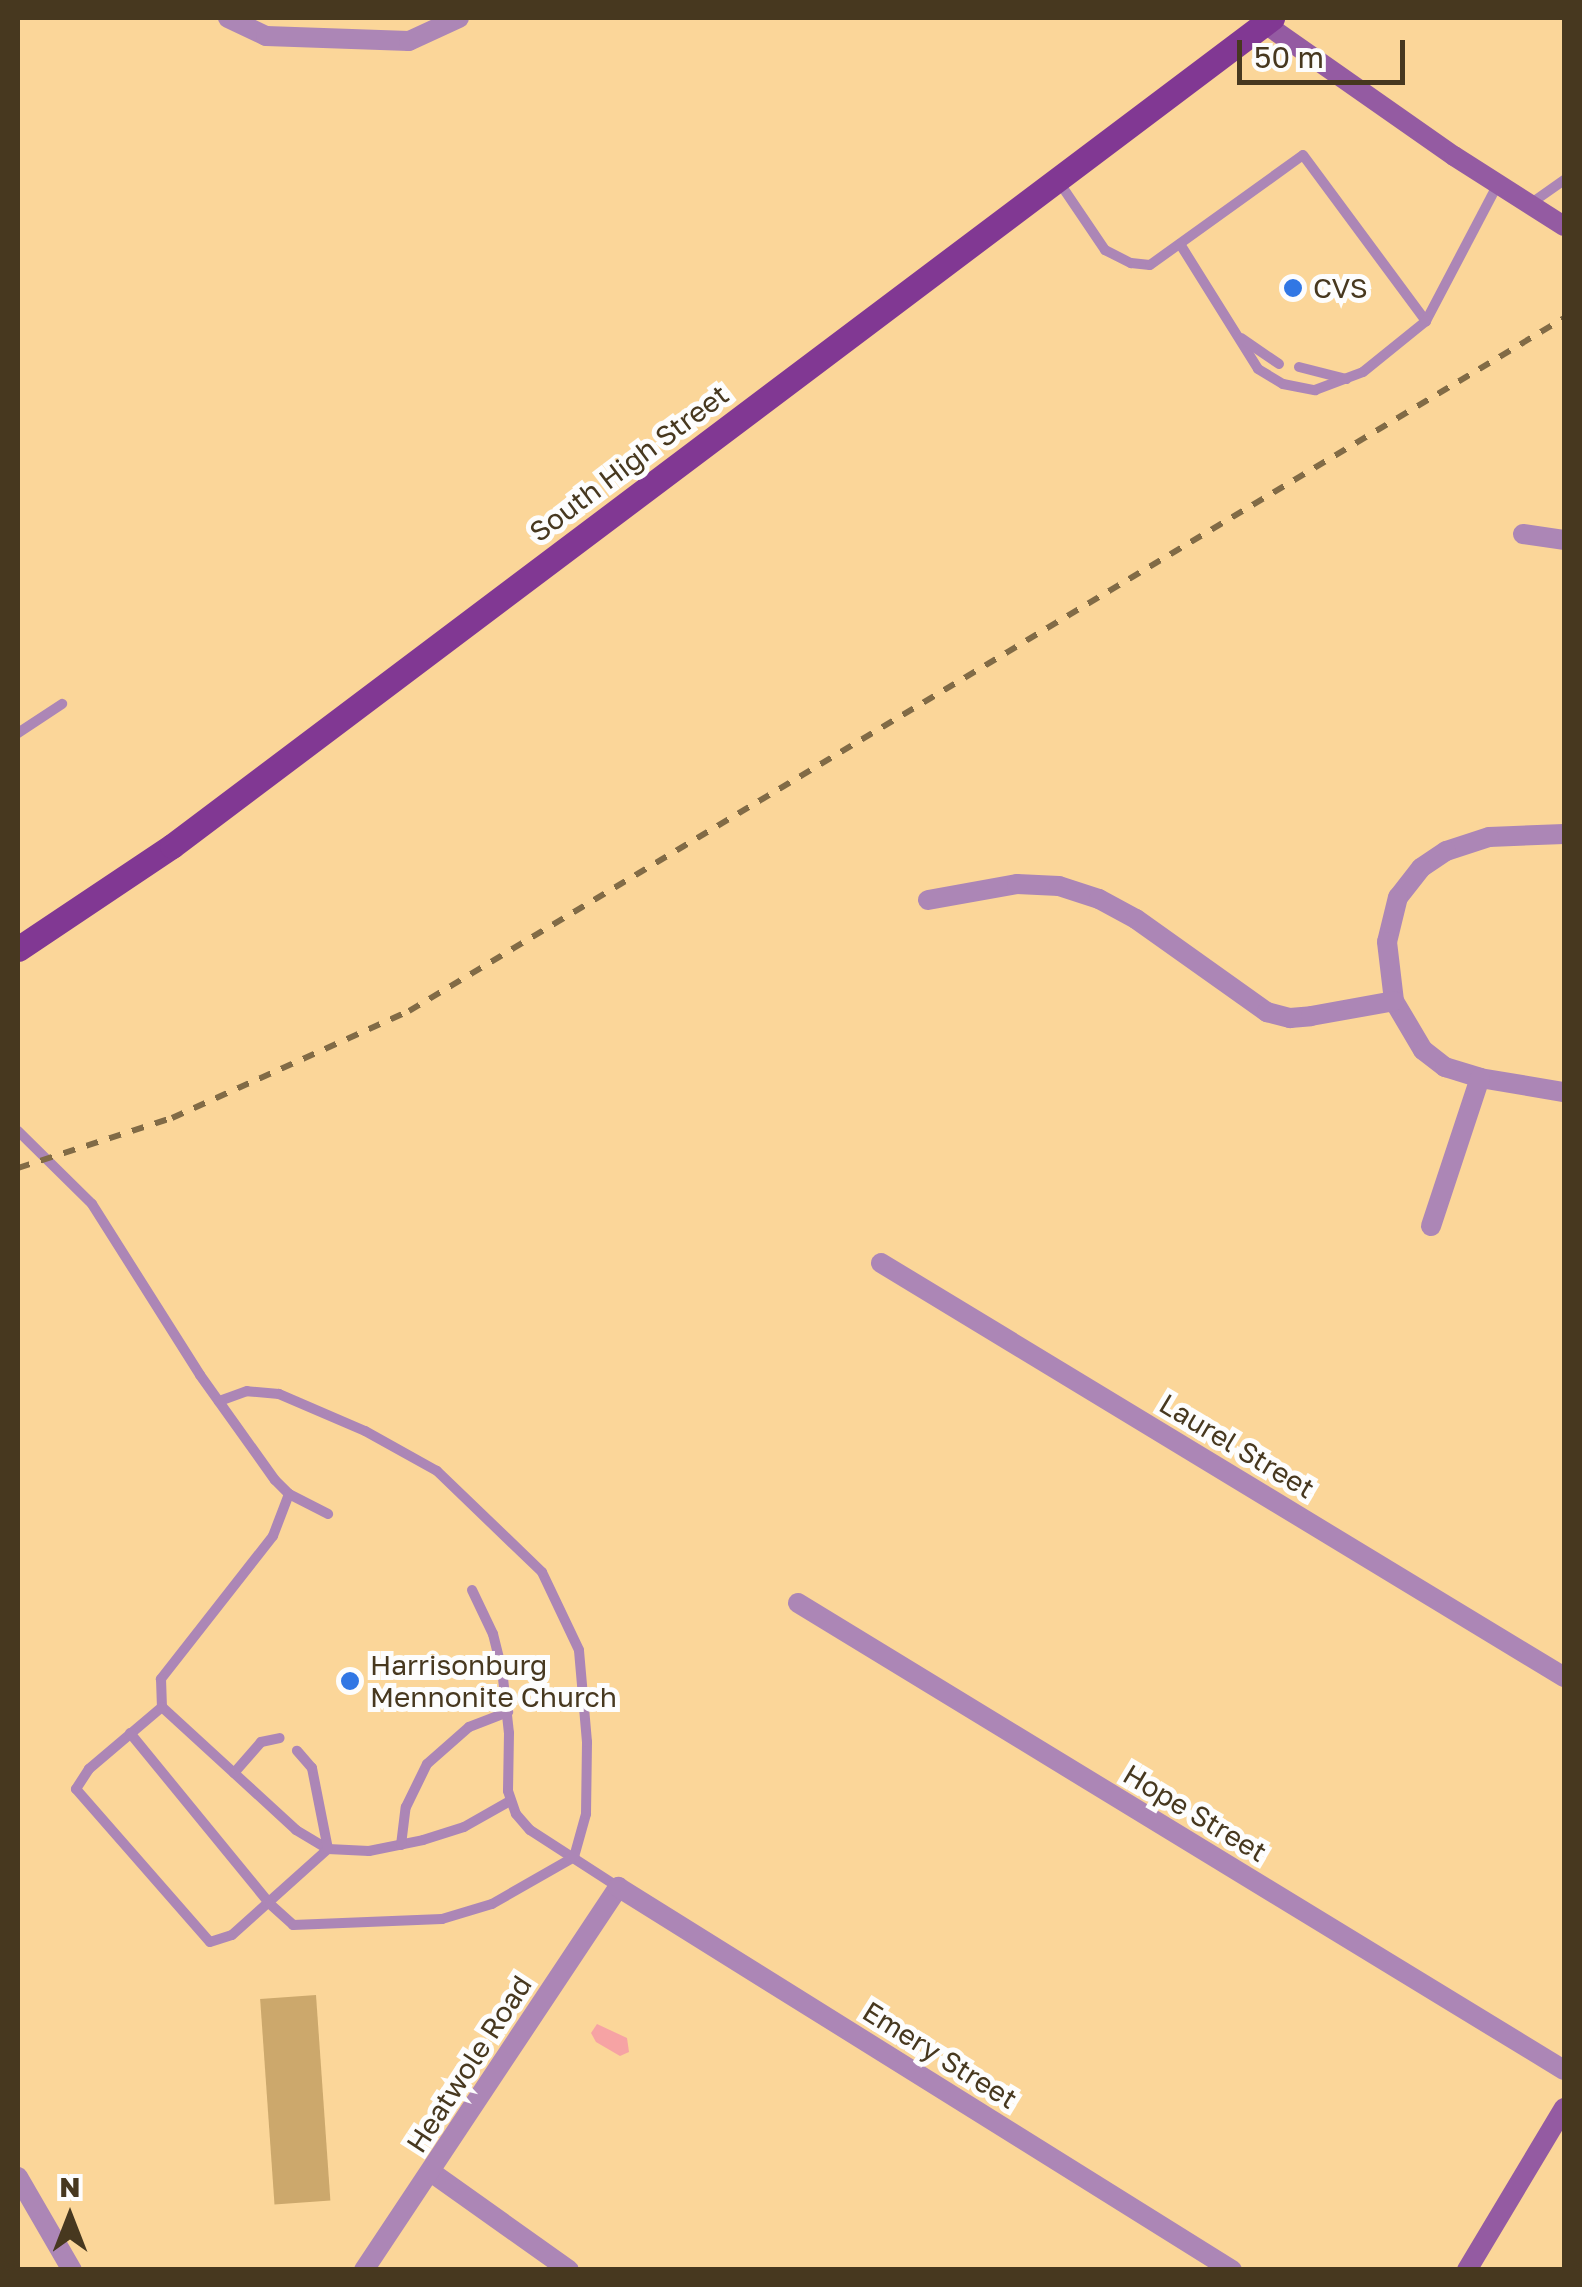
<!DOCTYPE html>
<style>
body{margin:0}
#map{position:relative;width:1582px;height:2287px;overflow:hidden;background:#fbd699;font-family:"Golos Text",sans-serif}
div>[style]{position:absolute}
.green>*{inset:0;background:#cca86c;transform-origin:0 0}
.water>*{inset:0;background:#f6a3a4}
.lane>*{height:10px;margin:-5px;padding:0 5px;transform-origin:5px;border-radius:5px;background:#ac86b6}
.street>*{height:20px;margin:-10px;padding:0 10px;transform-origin:10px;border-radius:10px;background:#ac86b6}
.secondary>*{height:20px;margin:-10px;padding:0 10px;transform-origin:10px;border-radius:10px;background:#945ba2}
.primary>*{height:25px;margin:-12.5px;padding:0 12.5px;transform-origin:12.5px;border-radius:12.5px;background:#813893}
.rail>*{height:6px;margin-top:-3px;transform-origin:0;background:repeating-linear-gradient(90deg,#816b46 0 12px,transparent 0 24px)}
.dots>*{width:28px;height:28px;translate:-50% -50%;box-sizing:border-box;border:5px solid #fdfdfd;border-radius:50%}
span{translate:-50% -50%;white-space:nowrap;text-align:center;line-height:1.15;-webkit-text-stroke:10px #fdfdfd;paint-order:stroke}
.poi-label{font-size:28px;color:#47381f}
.left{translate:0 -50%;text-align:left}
.street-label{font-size:28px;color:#47381f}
.frame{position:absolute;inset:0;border:20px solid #47381f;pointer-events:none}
.north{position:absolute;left:20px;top:2167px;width:100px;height:100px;-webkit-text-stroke:8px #fdfdfd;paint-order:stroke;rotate:0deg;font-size:28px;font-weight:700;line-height:40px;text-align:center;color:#47381f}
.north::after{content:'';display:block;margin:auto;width:35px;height:45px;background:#47381f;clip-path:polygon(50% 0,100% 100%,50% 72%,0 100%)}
.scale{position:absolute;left:1237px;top:40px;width:168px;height:45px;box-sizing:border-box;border:5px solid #47381f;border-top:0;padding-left:12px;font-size:30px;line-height:35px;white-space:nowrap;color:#47381f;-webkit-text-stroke:8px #fdfdfd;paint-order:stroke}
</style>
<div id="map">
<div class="green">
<div style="left:316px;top:1995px;width:206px;height:56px;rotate:86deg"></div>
</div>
<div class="water">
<div style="clip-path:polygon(597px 2024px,627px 2038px,629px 2052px,620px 2056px,596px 2042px,591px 2033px)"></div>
</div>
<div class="lane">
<div style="left:1057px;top:179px;width:86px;rotate:55.9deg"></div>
<div style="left:1105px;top:250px;width:29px;rotate:27deg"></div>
<div style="left:1131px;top:263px;width:19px;rotate:6deg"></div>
<div style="left:1150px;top:265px;width:188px;rotate:-35.7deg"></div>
<div style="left:1303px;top:155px;width:207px;rotate:53.5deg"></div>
<div style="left:1426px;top:321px;width:155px;rotate:-62.3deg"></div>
<div style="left:1530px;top:204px;width:42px;rotate:-35.2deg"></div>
<div style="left:1180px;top:244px;width:147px;rotate:58deg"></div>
<div style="left:1258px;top:369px;width:29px;rotate:31deg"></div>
<div style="left:1283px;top:384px;width:33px;rotate:11deg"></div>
<div style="left:1315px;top:390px;width:51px;rotate:-20.6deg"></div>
<div style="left:1363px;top:372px;width:81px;rotate:-39deg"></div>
<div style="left:1241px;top:338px;width:46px;rotate:34.4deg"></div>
<div style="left:1299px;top:367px;width:49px;rotate:14.3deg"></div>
<div style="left:18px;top:733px;width:53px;rotate:-33.4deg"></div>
<div style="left:18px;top:1131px;width:104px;rotate:44.6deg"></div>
<div style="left:92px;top:1204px;width:202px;rotate:57.7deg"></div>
<div style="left:200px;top:1375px;width:129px;rotate:54.5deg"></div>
<div style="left:275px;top:1480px;width:20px;rotate:45deg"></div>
<div style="left:289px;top:1494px;width:44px;rotate:27.1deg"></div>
<div style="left:289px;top:1494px;width:45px;rotate:110.9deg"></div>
<div style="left:273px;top:1536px;width:182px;rotate:128.1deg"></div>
<div style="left:161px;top:1679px;width:28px;rotate:88deg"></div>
<div style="left:162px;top:1707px;width:182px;rotate:42.5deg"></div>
<div style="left:296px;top:1830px;width:37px;rotate:31deg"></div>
<div style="left:328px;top:1849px;width:41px;rotate:2.8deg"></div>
<div style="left:369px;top:1851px;width:55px;rotate:-11.5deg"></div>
<div style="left:423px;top:1840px;width:43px;rotate:-17.6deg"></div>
<div style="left:464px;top:1827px;width:53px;rotate:-29.5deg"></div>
<div style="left:472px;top:1590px;width:49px;rotate:64.5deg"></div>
<div style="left:493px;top:1634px;width:36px;rotate:76deg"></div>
<div style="left:502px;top:1669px;width:64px;rotate:83.8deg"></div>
<div style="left:509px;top:1733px;width:58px;rotate:91deg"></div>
<div style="left:508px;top:1791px;width:24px;rotate:71deg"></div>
<div style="left:516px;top:1814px;width:21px;rotate:49deg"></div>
<div style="left:530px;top:1830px;width:105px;rotate:32.9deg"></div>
<div style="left:162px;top:1707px;width:96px;rotate:139.7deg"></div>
<div style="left:89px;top:1769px;width:24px;rotate:123deg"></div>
<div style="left:76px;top:1789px;width:203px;rotate:48.8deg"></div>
<div style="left:210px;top:1942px;width:23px;rotate:-18deg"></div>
<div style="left:232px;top:1935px;width:129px;rotate:-41.9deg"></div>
<div style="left:328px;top:1849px;width:83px;rotate:-101.2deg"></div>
<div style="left:312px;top:1768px;width:23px;rotate:-131deg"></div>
<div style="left:130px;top:1733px;width:221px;rotate:50.7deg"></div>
<div style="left:270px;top:1904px;width:31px;rotate:42deg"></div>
<div style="left:293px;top:1925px;width:149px;rotate:-2.3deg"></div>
<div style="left:442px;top:1919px;width:52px;rotate:-16.7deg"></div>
<div style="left:492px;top:1904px;width:95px;rotate:-29.8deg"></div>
<div style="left:574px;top:1857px;width:45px;rotate:-74.4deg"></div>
<div style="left:586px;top:1814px;width:72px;rotate:-89.2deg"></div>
<div style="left:587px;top:1742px;width:92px;rotate:-95deg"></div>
<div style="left:579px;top:1650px;width:86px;rotate:-115.4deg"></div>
<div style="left:542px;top:1572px;width:146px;rotate:-136.1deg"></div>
<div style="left:437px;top:1471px;width:82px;rotate:-150.9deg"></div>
<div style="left:365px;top:1431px;width:94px;rotate:-156.7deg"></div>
<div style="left:279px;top:1394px;width:32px;rotate:-175deg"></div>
<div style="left:247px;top:1391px;width:30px;rotate:160deg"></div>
<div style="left:234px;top:1773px;width:41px;rotate:-48.9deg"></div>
<div style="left:261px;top:1742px;width:19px;rotate:-12deg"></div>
<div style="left:401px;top:1845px;width:38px;rotate:-83deg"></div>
<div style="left:406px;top:1807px;width:48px;rotate:-64deg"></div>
<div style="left:427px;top:1764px;width:56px;rotate:-41.4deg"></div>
<div style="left:469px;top:1727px;width:42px;rotate:-21deg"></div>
</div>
<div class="street">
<div style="left:228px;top:18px;width:42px;rotate:25.3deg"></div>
<div style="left:266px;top:36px;width:143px;rotate:2deg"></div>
<div style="left:409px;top:41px;width:55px;rotate:-24.7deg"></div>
<div style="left:1523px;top:534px;width:41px;rotate:8.3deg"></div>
<div style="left:1564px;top:834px;width:75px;rotate:177.7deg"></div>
<div style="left:1489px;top:837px;width:45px;rotate:162deg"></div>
<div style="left:1446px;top:851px;width:30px;rotate:146deg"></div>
<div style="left:1421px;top:868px;width:37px;rotate:128deg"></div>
<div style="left:1398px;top:897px;width:46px;rotate:103.7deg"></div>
<div style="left:1387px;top:942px;width:59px;rotate:83.2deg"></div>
<div style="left:1394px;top:1001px;width:57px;rotate:59.4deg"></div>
<div style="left:1423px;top:1050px;width:28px;rotate:38deg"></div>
<div style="left:1445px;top:1067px;width:37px;rotate:17deg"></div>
<div style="left:1480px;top:1078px;width:85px;rotate:9.5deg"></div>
<div style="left:928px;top:900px;width:90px;rotate:-10.2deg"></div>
<div style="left:1017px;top:884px;width:42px;rotate:2.7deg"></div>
<div style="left:1059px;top:886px;width:42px;rotate:18deg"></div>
<div style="left:1099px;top:899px;width:42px;rotate:28.4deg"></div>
<div style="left:1136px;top:919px;width:161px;rotate:35.4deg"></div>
<div style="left:1267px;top:1012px;width:24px;rotate:15deg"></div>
<div style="left:1290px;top:1018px;width:21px;rotate:-5deg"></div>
<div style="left:1311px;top:1016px;width:84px;rotate:-10.2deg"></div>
<div style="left:1431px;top:1226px;width:156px;rotate:-71.7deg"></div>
<div style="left:881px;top:1263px;width:799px;rotate:31.22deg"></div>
<div style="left:798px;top:1603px;width:897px;rotate:31.37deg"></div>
<div style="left:431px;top:2172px;width:169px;rotate:35.4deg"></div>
<div style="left:18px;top:2177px;width:108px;rotate:59.9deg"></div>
<div style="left:364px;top:2270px;width:460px;rotate:-56.4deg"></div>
<div style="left:618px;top:1887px;width:724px;rotate:31.96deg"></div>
</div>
<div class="secondary">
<div style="left:1264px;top:23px;width:232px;rotate:35deg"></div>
<div style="left:1454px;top:156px;width:130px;rotate:32.5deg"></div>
<div style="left:1467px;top:2270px;width:189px;rotate:-59.1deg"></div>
</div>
<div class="primary">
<div style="left:18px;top:949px;width:185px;rotate:-33.8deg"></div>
<div style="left:172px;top:846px;width:1377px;rotate:-36.97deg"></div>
</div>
<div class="rail">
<div style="left:18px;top:1168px;width:162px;rotate:-18deg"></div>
<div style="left:172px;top:1118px;width:260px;rotate:-24.3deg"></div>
<div style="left:409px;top:1011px;width:1347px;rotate:-30.96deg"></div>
</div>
<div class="dots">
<div style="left:1293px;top:288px;background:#3177e4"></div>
<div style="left:350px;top:1681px;background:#3177e4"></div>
</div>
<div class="poi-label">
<span class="left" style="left:1313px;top:288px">CVS</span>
<span class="left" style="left:370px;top:1681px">Harrisonburg<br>Mennonite Church</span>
</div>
<div class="street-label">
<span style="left:629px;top:463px;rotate:-37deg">South High Street</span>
<span style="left:1237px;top:1446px;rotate:31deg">Laurel Street</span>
<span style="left:1195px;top:1813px;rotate:31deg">Hope Street</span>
<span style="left:940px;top:2055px;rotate:32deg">Emery Street</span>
<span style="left:469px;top:2064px;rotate:-57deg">Heatwole Road</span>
</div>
<div class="frame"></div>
<div class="north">N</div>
<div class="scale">50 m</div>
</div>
